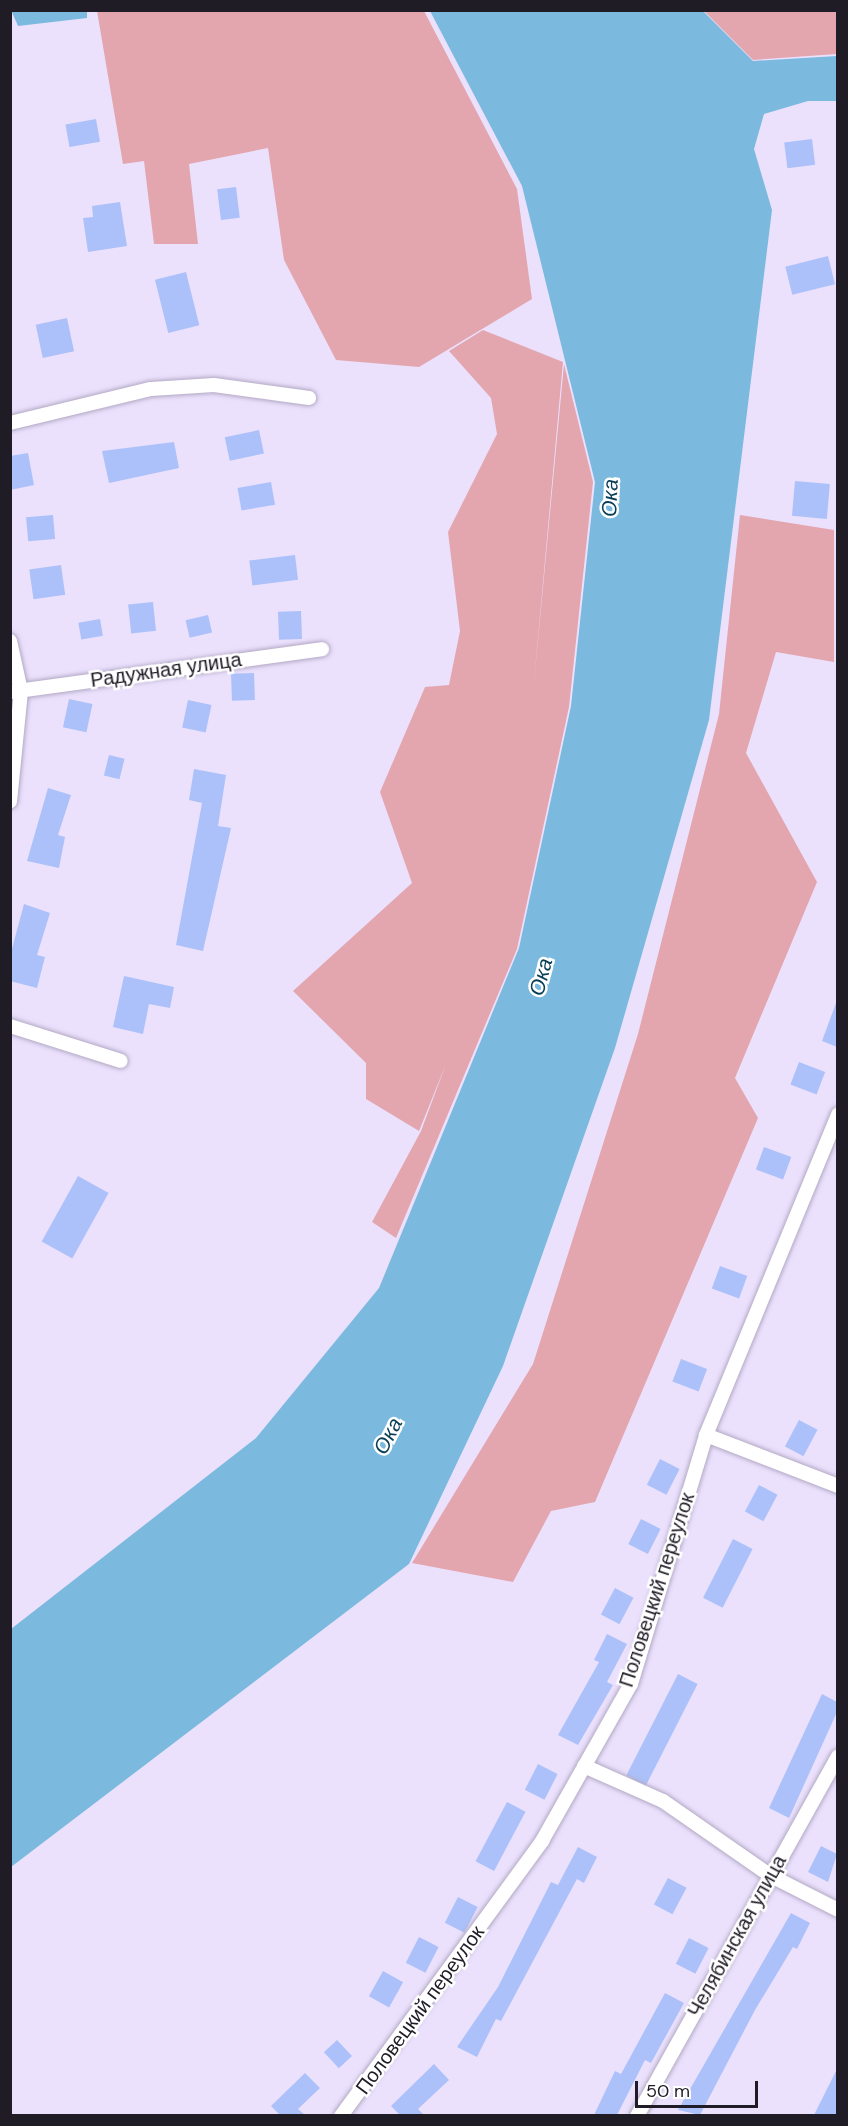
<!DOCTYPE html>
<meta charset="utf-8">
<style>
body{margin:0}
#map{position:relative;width:848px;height:2126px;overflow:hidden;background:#ebe1fd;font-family:"DM Sans",sans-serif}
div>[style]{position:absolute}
.green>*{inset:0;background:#e3a6af}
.water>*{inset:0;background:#7bbade}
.building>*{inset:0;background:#acc1f9;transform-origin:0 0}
.roads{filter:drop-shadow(0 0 2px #b3a9c4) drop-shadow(0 0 2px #b3a9c4)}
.street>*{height:14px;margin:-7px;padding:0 7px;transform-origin:7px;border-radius:7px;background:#fff}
span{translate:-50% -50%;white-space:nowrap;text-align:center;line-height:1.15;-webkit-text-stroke:5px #fff;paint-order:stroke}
.street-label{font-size:20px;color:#201c26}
.water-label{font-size:21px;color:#083e57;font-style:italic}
.frame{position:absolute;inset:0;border:12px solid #201c26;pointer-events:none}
.scale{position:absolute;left:635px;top:2081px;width:123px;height:27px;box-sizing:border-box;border:3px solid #201c26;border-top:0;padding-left:8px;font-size:18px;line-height:21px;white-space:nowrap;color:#201c26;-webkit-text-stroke:4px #fff;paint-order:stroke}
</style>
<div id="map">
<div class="green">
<div style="clip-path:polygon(97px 11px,424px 11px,517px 189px,532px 299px,419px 367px,336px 360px,284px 260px,268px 148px,189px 164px,198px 244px,154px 244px,144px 161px,123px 164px)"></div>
<div style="clip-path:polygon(704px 11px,837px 11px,837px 54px,753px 60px)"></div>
<div style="clip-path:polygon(483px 330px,563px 362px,533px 693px,564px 364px,593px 482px,569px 707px,517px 949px,396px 1238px,372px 1222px,421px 1131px,446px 1064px,419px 1131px,366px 1099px,366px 1063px,293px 991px,412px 883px,380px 792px,425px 687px,449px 685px,460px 631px,448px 532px,497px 434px,491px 398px,449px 351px)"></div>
<div style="clip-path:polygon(740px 515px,834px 530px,834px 662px,776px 652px,746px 753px,817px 882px,735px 1078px,758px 1118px,595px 1502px,551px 1511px,513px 1582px,412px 1563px,533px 1364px,638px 1034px,719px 714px)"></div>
</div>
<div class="water">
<div style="clip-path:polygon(11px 10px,87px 11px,87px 18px,18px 26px)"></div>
<div style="clip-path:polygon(430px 11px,703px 11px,753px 61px,837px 56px,837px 101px,808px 101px,764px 114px,754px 149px,772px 210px,709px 720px,615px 1048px,503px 1366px,409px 1564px,11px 1867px,11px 1629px,256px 1438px,379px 1288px,519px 948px,571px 706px,595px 482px,522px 186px)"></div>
</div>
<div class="building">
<div style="left:96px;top:119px;width:23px;height:31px;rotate:80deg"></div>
<div style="left:812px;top:139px;width:26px;height:28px;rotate:83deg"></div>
<div style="left:236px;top:187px;width:31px;height:19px;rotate:83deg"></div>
<div style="clip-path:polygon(120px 202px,127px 246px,88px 252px,83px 218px,93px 217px,92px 206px)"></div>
<div style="left:828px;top:256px;width:29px;height:44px;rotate:76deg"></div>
<div style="left:186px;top:272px;width:55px;height:32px;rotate:76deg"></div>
<div style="left:67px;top:318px;width:34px;height:32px;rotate:78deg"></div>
<div style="left:259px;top:430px;width:24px;height:35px;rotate:78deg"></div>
<div style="clip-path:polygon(174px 442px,179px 468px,109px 483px,102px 451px)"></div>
<div style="clip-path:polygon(28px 453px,34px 485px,10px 490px,10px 456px)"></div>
<div style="left:795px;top:481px;width:35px;height:35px;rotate:5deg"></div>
<div style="left:271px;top:482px;width:23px;height:34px;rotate:80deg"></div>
<div style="left:53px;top:515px;width:24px;height:27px;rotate:85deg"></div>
<div style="left:295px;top:555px;width:25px;height:46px;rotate:83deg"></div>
<div style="left:61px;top:565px;width:30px;height:32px;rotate:82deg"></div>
<div style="left:153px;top:602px;width:29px;height:25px;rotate:84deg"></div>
<div style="left:301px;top:611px;width:28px;height:23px;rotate:88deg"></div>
<div style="left:208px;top:615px;width:18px;height:23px;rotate:77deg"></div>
<div style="left:100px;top:619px;width:17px;height:22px;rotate:80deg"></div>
<div style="left:254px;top:673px;width:27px;height:23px;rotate:88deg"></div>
<div style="left:69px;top:699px;width:24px;height:29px;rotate:12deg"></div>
<div style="left:188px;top:700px;width:24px;height:28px;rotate:12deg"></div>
<div style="left:109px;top:755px;width:16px;height:21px;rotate:14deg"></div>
<div style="clip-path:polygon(194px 769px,226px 775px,218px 826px,231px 828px,203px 951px,176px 945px,202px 803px,189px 800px)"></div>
<div style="clip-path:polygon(48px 788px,71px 795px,58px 835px,65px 837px,59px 868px,27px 861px)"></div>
<div style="clip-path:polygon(24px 904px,50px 913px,37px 955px,45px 957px,37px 988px,10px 981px,10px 956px)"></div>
<div style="clip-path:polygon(124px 976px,174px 987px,170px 1008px,149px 1004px,143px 1034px,113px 1027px)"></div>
<div style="clip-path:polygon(836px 1003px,837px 1004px,837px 1047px,822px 1041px)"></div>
<div style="left:799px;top:1062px;width:28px;height:24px;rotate:21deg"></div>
<div style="left:764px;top:1147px;width:29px;height:24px;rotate:20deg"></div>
<div style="left:78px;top:1176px;width:35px;height:75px;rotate:29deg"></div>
<div style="left:720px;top:1266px;width:29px;height:24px;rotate:20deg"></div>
<div style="left:681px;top:1359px;width:28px;height:24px;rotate:21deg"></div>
<div style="left:799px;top:1420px;width:21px;height:30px;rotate:28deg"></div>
<div style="left:660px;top:1459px;width:22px;height:29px;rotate:27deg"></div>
<div style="left:759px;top:1485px;width:21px;height:30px;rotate:28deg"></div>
<div style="left:641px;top:1519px;width:22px;height:28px;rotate:27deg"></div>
<div style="left:733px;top:1539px;width:22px;height:66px;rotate:27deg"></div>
<div style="left:615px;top:1588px;width:21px;height:30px;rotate:28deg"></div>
<div style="clip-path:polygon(607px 1634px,627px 1644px,607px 1682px,613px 1685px,578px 1745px,558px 1735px,599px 1662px,594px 1660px)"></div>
<div style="left:678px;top:1674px;width:22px;height:114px;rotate:27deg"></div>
<div style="clip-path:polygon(822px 1694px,837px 1702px,837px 1712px,789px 1818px,769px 1808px)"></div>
<div style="left:538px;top:1764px;width:22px;height:29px;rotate:27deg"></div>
<div style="left:507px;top:1802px;width:21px;height:67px;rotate:28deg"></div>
<div style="clip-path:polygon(821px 1846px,837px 1854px,828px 1882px,808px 1872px)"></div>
<div style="clip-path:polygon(578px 1847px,597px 1857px,584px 1883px,577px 1879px,501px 2021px,496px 2019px,477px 2057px,457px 2047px,498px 1987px,551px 1882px,558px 1885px)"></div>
<div style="left:668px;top:1878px;width:21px;height:30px;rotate:28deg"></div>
<div style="left:458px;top:1897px;width:22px;height:29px;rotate:27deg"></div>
<div style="clip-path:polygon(791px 1913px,810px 1923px,797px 1949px,793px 1947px,755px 2010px,700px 2115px,678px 2110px)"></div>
<div style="left:419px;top:1937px;width:22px;height:29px;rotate:27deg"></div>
<div style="left:689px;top:1938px;width:22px;height:29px;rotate:27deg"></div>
<div style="left:383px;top:1971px;width:23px;height:29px;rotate:29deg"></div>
<div style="clip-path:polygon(665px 1993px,684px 2003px,651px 2063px,645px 2060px,617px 2115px,594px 2115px,615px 2071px,621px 2074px)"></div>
<div style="left:337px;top:2040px;width:22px;height:18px;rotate:47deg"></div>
<div style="clip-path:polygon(434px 2064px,449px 2080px,418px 2109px,424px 2115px,400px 2115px,391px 2106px)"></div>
<div style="clip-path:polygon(837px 2069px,837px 2115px,814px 2115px)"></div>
<div style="clip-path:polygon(305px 2073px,320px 2088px,298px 2109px,305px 2115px,280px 2115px,271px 2106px)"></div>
</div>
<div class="roads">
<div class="street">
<div style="left:10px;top:423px;width:145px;rotate:-13.6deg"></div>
<div style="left:151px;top:389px;width:63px;rotate:-3.6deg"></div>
<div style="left:214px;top:385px;width:96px;rotate:7.8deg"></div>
<div style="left:10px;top:641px;width:51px;rotate:77.6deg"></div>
<div style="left:21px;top:691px;width:111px;rotate:95.7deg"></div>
<div style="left:10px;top:692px;width:315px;rotate:-7.8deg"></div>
<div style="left:10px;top:1026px;width:116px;rotate:17.5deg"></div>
<div style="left:706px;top:1435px;width:142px;rotate:21.1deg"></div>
<div style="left:584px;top:1766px;width:86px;rotate:23.9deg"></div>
<div style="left:663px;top:1801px;width:131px;rotate:34.8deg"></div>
<div style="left:771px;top:1876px;width:75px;rotate:26.9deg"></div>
<div style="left:341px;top:2116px;width:341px;rotate:-53.8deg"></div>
<div style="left:542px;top:1841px;width:180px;rotate:-60.5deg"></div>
<div style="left:631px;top:1684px;width:260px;rotate:-73.2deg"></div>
<div style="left:706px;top:1435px;width:347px;rotate:-67.6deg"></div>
<div style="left:637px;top:2116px;width:412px;rotate:-60.8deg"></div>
</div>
</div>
<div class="street-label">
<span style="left:166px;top:670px;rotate:-8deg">Радужная улица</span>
<span style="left:657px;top:1590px;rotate:-72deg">Половецкий переулок</span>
<span style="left:737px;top:1936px;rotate:-61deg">Челябинская улица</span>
<span style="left:420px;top:2010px;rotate:-54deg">Половецкий переулок</span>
</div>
<div class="water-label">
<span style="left:610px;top:498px;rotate:-87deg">Ока</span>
<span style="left:541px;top:977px;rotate:-75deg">Ока</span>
<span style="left:388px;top:1436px;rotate:-63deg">Ока</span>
</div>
<div class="frame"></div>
<div class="scale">50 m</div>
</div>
